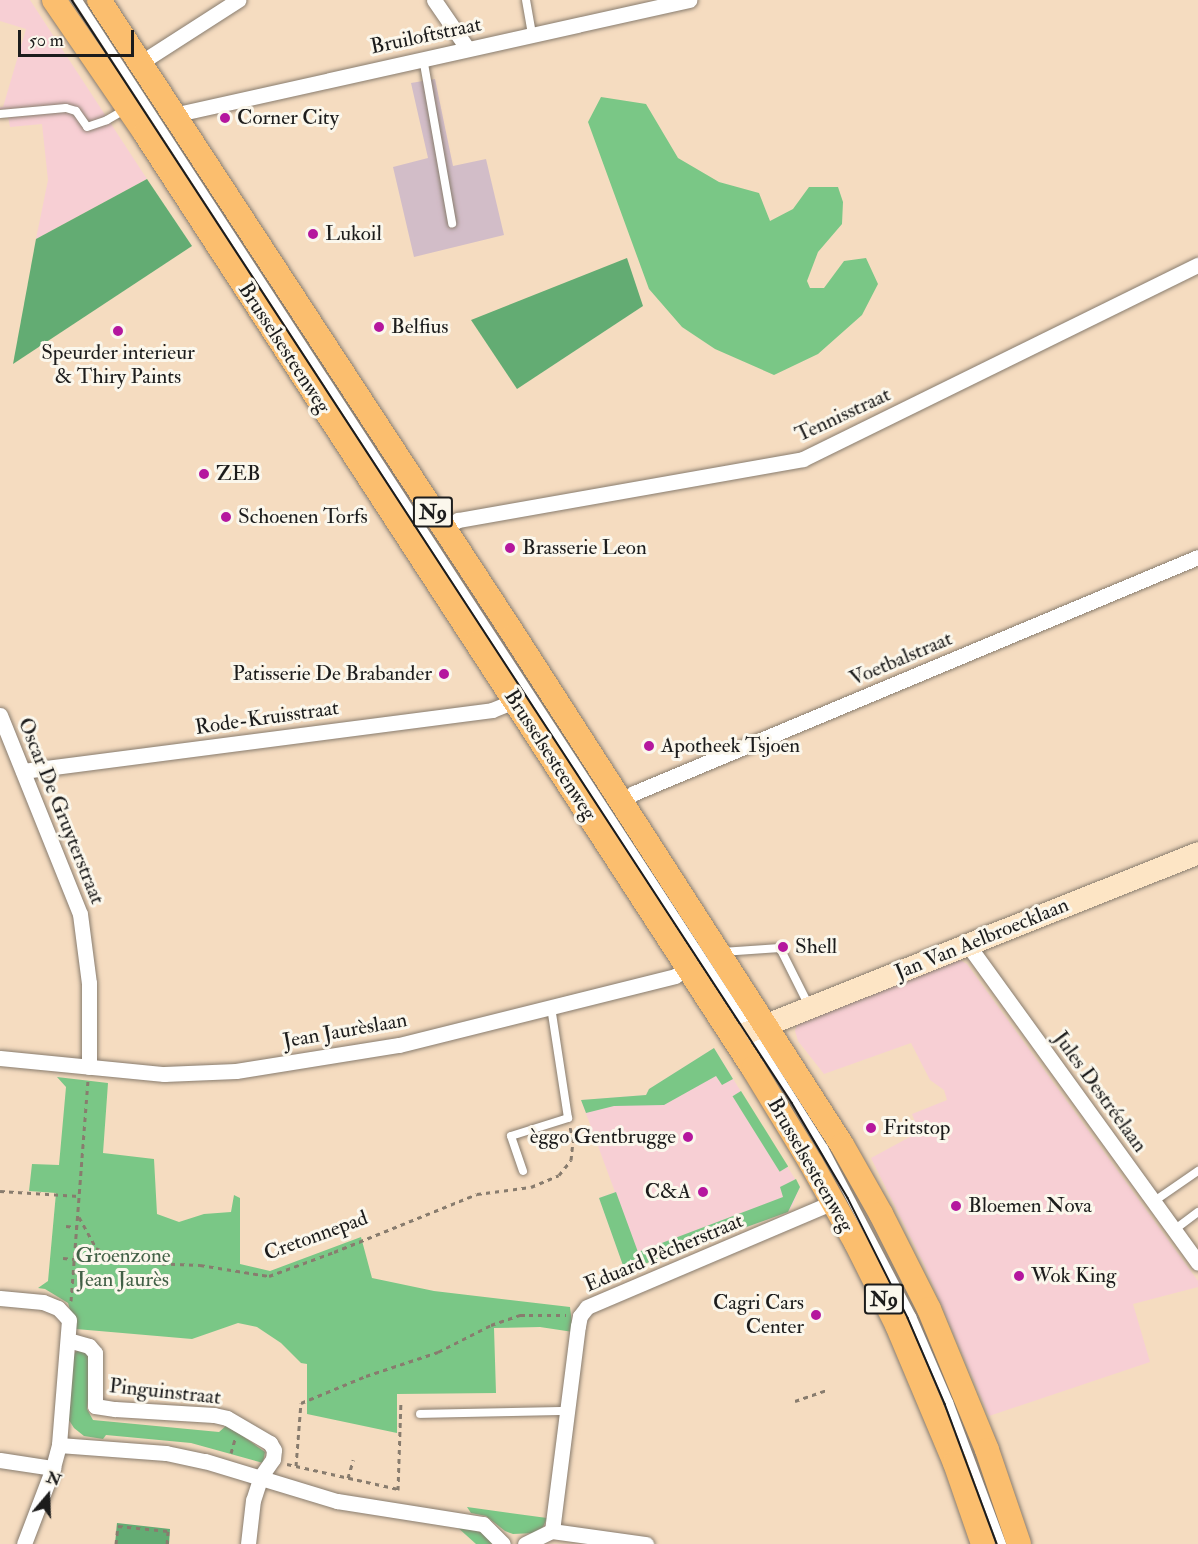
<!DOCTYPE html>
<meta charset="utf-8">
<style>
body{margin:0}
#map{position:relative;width:1198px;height:1544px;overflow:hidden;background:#f5dcc0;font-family:"IM FELL Double Pica",serif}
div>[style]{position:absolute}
.built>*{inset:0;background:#f7cfd4}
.industrial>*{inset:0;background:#d2bdc8}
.green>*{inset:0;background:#7ac786;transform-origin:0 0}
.forest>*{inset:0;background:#63ac73}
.path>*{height:3px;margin-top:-1.5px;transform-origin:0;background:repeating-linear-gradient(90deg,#887c6e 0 4.5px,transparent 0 9px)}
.roads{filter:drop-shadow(0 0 2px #887c6e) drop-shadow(0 0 2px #887c6e)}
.lane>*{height:8px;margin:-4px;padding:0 4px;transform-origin:4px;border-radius:4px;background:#fff}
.street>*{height:15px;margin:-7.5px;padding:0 7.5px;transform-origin:7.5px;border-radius:7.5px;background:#fff}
.secondary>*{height:22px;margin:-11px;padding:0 11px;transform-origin:11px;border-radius:11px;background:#fde5c5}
.primary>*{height:24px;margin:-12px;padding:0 12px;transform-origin:12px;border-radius:12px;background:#fbbe6e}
.tram>*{height:1.5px;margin:-0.75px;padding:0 0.75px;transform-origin:0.75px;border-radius:0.75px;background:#1c1c1c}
.dots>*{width:16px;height:16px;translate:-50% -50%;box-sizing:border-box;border:3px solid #fbf7ec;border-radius:50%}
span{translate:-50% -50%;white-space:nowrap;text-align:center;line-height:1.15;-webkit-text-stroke:6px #fbf7ec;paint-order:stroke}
.shield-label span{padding:2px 4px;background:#fbf7ec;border:2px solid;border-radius:4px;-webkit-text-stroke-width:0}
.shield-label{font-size:20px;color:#1c1c1c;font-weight:700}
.street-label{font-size:21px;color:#1c1c1c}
.poi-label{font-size:21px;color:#1c1c1c}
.left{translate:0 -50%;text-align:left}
.right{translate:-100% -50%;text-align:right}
.park-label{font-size:21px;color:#426046}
.north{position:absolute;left:18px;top:1466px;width:60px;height:60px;-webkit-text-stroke:4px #fbf7ec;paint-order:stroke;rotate:19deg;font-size:16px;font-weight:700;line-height:24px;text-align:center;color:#1c1c1c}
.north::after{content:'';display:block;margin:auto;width:21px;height:27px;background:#1c1c1c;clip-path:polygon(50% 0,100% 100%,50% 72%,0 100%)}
.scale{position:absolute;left:18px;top:30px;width:116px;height:27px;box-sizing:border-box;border:3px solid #1c1c1c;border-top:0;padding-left:8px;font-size:18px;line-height:21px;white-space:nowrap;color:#1c1c1c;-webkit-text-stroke:4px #fbf7ec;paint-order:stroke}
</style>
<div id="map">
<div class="built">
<div style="clip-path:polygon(0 0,30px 0,147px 179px,36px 239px,48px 180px,42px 124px,10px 127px,8px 117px,0 118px,0 107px,3px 107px,26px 29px,0 21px)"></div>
<div style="clip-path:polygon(957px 958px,967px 964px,1198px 1281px,1198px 1287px,1133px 1304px,1150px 1362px,989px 1416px,924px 1264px,871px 1158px,919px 1132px,912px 1114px,947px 1100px,944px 1090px,930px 1080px,911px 1043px,824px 1074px,798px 1041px,795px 1031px,797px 1025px)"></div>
<div style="clip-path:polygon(714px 1048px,800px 1187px,793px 1205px,788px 1212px,625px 1271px,599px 1198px,615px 1192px,581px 1100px,646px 1095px,649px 1089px)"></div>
</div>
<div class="industrial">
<div style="clip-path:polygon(435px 79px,453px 166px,486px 159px,504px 235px,414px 257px,393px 167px,428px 158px,411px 83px)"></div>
</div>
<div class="green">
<div style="clip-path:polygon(601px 97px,646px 104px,678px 158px,719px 182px,759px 193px,770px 221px,793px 209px,809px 187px,838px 187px,843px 202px,842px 224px,818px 252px,807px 281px,810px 288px,824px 288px,844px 261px,866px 258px,878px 284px,862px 315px,818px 354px,774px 375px,715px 349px,682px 327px,649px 289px,588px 122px)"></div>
<div style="clip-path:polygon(714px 1048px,733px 1079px,722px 1085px,716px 1076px,664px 1105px,614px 1106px,586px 1113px,581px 1100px,646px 1095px,649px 1089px)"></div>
<div style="clip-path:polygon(57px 1077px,108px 1083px,103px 1153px,154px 1159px,157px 1214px,179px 1222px,204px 1214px,231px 1212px,234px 1195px,240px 1198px,240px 1264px,270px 1271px,361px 1237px,372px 1278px,434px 1291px,570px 1307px,573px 1332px,540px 1327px,494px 1328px,496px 1393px,397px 1394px,397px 1433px,307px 1414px,307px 1364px,301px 1363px,281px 1343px,257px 1327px,238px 1323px,192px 1339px,76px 1329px,68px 1303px,45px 1289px,38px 1288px,48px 1281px,56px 1193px,29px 1191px,32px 1164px,59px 1165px,66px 1087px)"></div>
<div style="left:741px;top:1091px;width:89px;height:10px;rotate:58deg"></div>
<div style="clip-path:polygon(796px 1179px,800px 1187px,788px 1212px,625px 1271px,599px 1198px,616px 1192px,638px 1252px,783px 1197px,780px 1187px)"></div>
<div style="clip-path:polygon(82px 1348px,92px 1360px,87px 1409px,93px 1420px,219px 1432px,227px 1425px,265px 1452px,263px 1463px,191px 1443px,106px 1435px,103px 1439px,84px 1436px,74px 1428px,67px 1417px,73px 1354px)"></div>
<div style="clip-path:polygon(467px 1507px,547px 1518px,543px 1527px,535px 1533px,513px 1534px,505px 1531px,486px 1516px,471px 1513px)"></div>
<div style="clip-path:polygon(456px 1526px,484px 1533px,492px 1544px,476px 1544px)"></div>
</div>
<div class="forest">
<div style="clip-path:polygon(147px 179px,192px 246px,13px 364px,36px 239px)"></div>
<div style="clip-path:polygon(627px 258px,643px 306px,517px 389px,471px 320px)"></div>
<div style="clip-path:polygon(117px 1523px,170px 1529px,169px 1544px,115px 1544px)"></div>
</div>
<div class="path">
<div style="left:0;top:1191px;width:79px;rotate:3.6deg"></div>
<div style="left:79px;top:1217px;width:35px;rotate:61deg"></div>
<div style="left:96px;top:1248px;width:33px;rotate:25deg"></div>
<div style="left:126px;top:1262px;width:74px;rotate:2.3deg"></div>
<div style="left:200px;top:1265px;width:70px;rotate:9.1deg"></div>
<div style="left:269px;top:1276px;width:69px;rotate:-20.3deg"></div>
<div style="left:334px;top:1252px;width:154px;rotate:-22.1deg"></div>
<div style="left:477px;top:1194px;width:54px;rotate:-7.4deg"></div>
<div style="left:531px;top:1187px;width:30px;rotate:-23deg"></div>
<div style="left:559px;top:1175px;width:19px;rotate:-51deg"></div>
<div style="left:571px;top:1160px;width:19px;rotate:-84deg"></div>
<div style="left:573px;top:1141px;width:14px;rotate:-102deg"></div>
<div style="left:66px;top:1226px;width:10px;rotate:6deg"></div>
<div style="left:63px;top:1258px;width:11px;rotate:5deg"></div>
<div style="left:71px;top:1301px;width:222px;rotate:-85.6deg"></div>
<div style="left:124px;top:1395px;width:9px;rotate:-58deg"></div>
<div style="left:795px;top:1401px;width:34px;rotate:-19deg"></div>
<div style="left:231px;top:1453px;width:15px;rotate:-74deg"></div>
<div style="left:287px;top:1464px;width:114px;rotate:12.7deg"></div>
<div style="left:296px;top:1466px;width:63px;rotate:-85.5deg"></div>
<div style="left:301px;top:1403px;width:70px;rotate:-22.6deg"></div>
<div style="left:366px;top:1376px;width:76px;rotate:-18.4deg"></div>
<div style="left:438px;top:1352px;width:59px;rotate:-27deg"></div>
<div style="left:491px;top:1325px;width:31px;rotate:-19deg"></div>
<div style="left:520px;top:1315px;width:46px"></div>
<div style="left:348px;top:1478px;width:19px;rotate:-74deg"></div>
<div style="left:398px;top:1490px;width:89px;rotate:-88.1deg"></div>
<div style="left:116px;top:1544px;width:18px;rotate:-84deg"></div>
<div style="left:118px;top:1526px;width:50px;rotate:5.7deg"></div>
<div style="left:168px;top:1531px;width:13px;rotate:94deg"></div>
</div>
<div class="roads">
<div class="lane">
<div style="left:78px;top:0;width:1231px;rotate:56.9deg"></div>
<div style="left:750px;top:1031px;width:138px;rotate:57.7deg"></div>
<div style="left:824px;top:1148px;width:190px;rotate:62.4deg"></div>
<div style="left:912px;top:1316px;width:94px;rotate:66.7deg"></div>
<div style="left:949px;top:1402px;width:152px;rotate:69.5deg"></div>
<div style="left:526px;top:0;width:35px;rotate:80deg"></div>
<div style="left:423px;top:58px;width:168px;rotate:80deg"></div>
<div style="left:0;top:114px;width:66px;rotate:-5.2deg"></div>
<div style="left:66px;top:108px;width:10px;rotate:17deg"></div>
<div style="left:76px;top:111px;width:19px;rotate:55deg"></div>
<div style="left:87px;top:127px;width:21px;rotate:-19deg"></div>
<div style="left:107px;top:120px;width:20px;rotate:-30deg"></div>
<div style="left:722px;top:952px;width:58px;rotate:-3.9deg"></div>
<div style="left:780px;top:948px;width:65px;rotate:63.4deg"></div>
<div style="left:523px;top:1171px;width:37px;rotate:-109deg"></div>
<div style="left:511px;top:1136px;width:60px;rotate:-17.5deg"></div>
<div style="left:568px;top:1118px;width:112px;rotate:-98.7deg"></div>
<div style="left:1153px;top:1202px;width:55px;rotate:-34.6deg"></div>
<div style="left:1174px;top:1230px;width:30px;rotate:-37deg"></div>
<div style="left:420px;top:1414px;width:148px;rotate:-1.2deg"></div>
</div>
<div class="street">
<div style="left:434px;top:0;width:58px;rotate:55.5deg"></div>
<div style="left:140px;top:63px;width:117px;rotate:-32.7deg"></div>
<div style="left:173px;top:115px;width:529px;rotate:-12.56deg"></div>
<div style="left:444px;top:529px;width:17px;rotate:-33deg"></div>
<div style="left:458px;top:520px;width:350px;rotate:-10deg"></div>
<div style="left:803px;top:459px;width:440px;rotate:-26.2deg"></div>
<div style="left:0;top:715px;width:214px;rotate:68.1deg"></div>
<div style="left:80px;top:914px;width:70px;rotate:82.6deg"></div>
<div style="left:89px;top:983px;width:84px;rotate:90deg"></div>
<div style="left:23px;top:771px;width:473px;rotate:-7.4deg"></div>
<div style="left:492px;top:710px;width:24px;rotate:-22deg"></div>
<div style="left:621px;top:802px;width:16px;rotate:-35deg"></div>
<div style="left:634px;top:793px;width:611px;rotate:-22.71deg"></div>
<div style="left:968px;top:945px;width:392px;rotate:54.1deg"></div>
<div style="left:0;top:1058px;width:165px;rotate:5.6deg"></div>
<div style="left:164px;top:1074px;width:72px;rotate:-2.4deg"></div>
<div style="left:236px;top:1071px;width:165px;rotate:-9.1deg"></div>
<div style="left:399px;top:1045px;width:284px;rotate:-14deg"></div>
<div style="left:675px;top:976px;width:15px;rotate:-32deg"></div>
<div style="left:0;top:1298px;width:43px;rotate:5.3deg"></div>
<div style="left:43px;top:1302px;width:16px;rotate:22deg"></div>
<div style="left:58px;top:1308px;width:16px;rotate:47deg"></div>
<div style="left:69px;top:1320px;width:125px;rotate:94.6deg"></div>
<div style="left:59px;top:1445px;width:24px;rotate:105deg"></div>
<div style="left:53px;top:1468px;width:81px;rotate:110.9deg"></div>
<div style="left:68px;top:1340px;width:22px;rotate:16deg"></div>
<div style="left:89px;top:1346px;width:9px;rotate:49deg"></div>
<div style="left:95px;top:1353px;width:53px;rotate:90deg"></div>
<div style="left:95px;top:1406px;width:20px;rotate:9deg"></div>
<div style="left:115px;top:1409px;width:99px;rotate:3.5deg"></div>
<div style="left:214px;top:1415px;width:13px;rotate:13deg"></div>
<div style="left:227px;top:1418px;width:50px;rotate:30.2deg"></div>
<div style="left:270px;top:1443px;width:8px;rotate:60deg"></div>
<div style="left:274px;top:1450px;width:9px;rotate:96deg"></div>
<div style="left:273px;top:1459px;width:21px;rotate:125deg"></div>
<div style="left:261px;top:1476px;width:25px;rotate:108deg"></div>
<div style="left:253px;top:1500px;width:44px;rotate:96.5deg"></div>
<div style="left:59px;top:1445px;width:107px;rotate:4.3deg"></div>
<div style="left:166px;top:1453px;width:40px;rotate:12deg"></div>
<div style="left:205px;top:1461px;width:138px;rotate:16.9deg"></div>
<div style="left:337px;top:1501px;width:148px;rotate:9deg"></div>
<div style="left:483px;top:1524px;width:28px;rotate:45deg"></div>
<div style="left:0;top:1460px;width:54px;rotate:8.6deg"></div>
<div style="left:552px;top:1531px;width:207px;rotate:-82.8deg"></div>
<div style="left:578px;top:1326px;width:10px;rotate:-79deg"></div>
<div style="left:580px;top:1316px;width:11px;rotate:-52deg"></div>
<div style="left:587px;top:1307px;width:267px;rotate:-23.1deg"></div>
<div style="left:525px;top:1544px;width:30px;rotate:-26deg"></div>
<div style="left:552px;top:1531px;width:95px;rotate:7.9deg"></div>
</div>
<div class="secondary">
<div style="left:734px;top:1038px;width:500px;rotate:-21.7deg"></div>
</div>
<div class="primary">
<div style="left:54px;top:0;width:161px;rotate:55.6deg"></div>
<div style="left:145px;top:133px;width:609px;rotate:56.94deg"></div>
<div style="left:477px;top:643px;width:507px;rotate:57deg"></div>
<div style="left:753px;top:1068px;width:111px;rotate:58.6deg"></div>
<div style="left:811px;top:1163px;width:92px;rotate:60.6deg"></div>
<div style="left:856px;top:1243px;width:92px;rotate:63.4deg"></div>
<div style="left:897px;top:1325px;width:150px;rotate:67.2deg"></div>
<div style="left:955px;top:1463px;width:86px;rotate:70.9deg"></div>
<div style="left:99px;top:0;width:759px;rotate:56.83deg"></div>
<div style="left:514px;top:635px;width:606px;rotate:57.25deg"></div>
<div style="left:842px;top:1145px;width:79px;rotate:60.5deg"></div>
<div style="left:881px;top:1214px;width:106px;rotate:63.2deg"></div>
<div style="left:929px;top:1309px;width:152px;rotate:67.6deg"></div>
<div style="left:987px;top:1450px;width:99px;rotate:71.2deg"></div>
</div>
</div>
<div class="tram">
<div style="left:72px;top:0;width:1317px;rotate:56.86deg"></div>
<div style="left:792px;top:1103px;width:110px;rotate:59.5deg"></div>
<div style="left:848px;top:1198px;width:134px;rotate:63.4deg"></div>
<div style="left:908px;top:1318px;width:94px;rotate:66.7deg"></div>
<div style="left:945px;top:1404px;width:149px;rotate:69.6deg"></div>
</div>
<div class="dots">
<div style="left:225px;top:118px;background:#b5179e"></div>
<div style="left:313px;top:234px;background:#b5179e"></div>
<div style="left:379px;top:327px;background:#b5179e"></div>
<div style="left:118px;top:331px;background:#b5179e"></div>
<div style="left:204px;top:474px;background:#b5179e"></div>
<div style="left:226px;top:517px;background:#b5179e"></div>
<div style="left:510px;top:548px;background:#b5179e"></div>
<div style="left:444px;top:674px;background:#b5179e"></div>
<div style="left:649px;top:746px;background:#b5179e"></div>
<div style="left:783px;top:947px;background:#b5179e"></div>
<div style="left:871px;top:1128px;background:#b5179e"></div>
<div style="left:688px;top:1137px;background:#b5179e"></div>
<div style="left:703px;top:1192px;background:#b5179e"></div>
<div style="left:956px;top:1206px;background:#b5179e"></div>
<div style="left:1019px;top:1276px;background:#b5179e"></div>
<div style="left:816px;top:1315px;background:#b5179e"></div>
</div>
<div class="shield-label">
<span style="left:433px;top:512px">N9</span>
<span style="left:884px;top:1299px">N9</span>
</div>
<div class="street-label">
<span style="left:426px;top:36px;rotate:-12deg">Bruiloftstraat</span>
<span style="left:284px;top:348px;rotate:57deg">Brusselsesteenweg</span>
<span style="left:843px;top:415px;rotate:-25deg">Tennisstraat</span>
<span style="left:901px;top:659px;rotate:-23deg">Voetbalstraat</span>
<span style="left:267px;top:718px;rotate:-8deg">Rode-Kruisstraat</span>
<span style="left:550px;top:755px;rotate:57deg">Brusselsesteenweg</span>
<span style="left:61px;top:811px;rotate:68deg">Oscar De Gruyterstraat</span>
<span style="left:982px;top:939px;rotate:-22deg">Jan Van Aelbroecklaan</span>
<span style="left:345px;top:1031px;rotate:-10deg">Jean Jaurèslaan</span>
<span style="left:1100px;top:1092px;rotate:54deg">Jules Destréelaan</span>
<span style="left:810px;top:1165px;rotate:60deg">Brusselsesteenweg</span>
<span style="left:316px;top:1236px;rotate:-20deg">Cretonnepad</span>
<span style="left:664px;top:1253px;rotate:-23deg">Eduard Pêcherstraat</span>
<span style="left:165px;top:1392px;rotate:6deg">Pinguinstraat</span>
</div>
<div class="poi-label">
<span class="left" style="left:237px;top:118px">Corner City</span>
<span class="left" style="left:325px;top:234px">Lukoil</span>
<span class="left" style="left:391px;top:327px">Belfius</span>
<span style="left:118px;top:365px">Speurder interieur<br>&amp; Thiry Paints</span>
<span class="left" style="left:216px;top:474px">ZEB</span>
<span class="left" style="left:238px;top:517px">Schoenen Torfs</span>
<span class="left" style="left:522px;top:548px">Brasserie Leon</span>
<span class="right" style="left:432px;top:674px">Patisserie De Brabander</span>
<span class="left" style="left:661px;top:746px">Apotheek Tsjoen</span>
<span class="left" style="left:795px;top:947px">Shell</span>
<span class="left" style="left:883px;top:1128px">Fritstop</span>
<span class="right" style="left:676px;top:1137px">èggo Gentbrugge</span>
<span class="right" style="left:691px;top:1192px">C&amp;A</span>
<span class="left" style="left:968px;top:1206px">Bloemen Nova</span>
<span class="left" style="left:1031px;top:1276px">Wok King</span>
<span class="right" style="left:804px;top:1315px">Cagri Cars<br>Center</span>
</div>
<div class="park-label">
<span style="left:123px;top:1268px">Groenzone<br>Jean Jaurès</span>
</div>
<div class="north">N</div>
<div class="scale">50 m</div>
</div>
